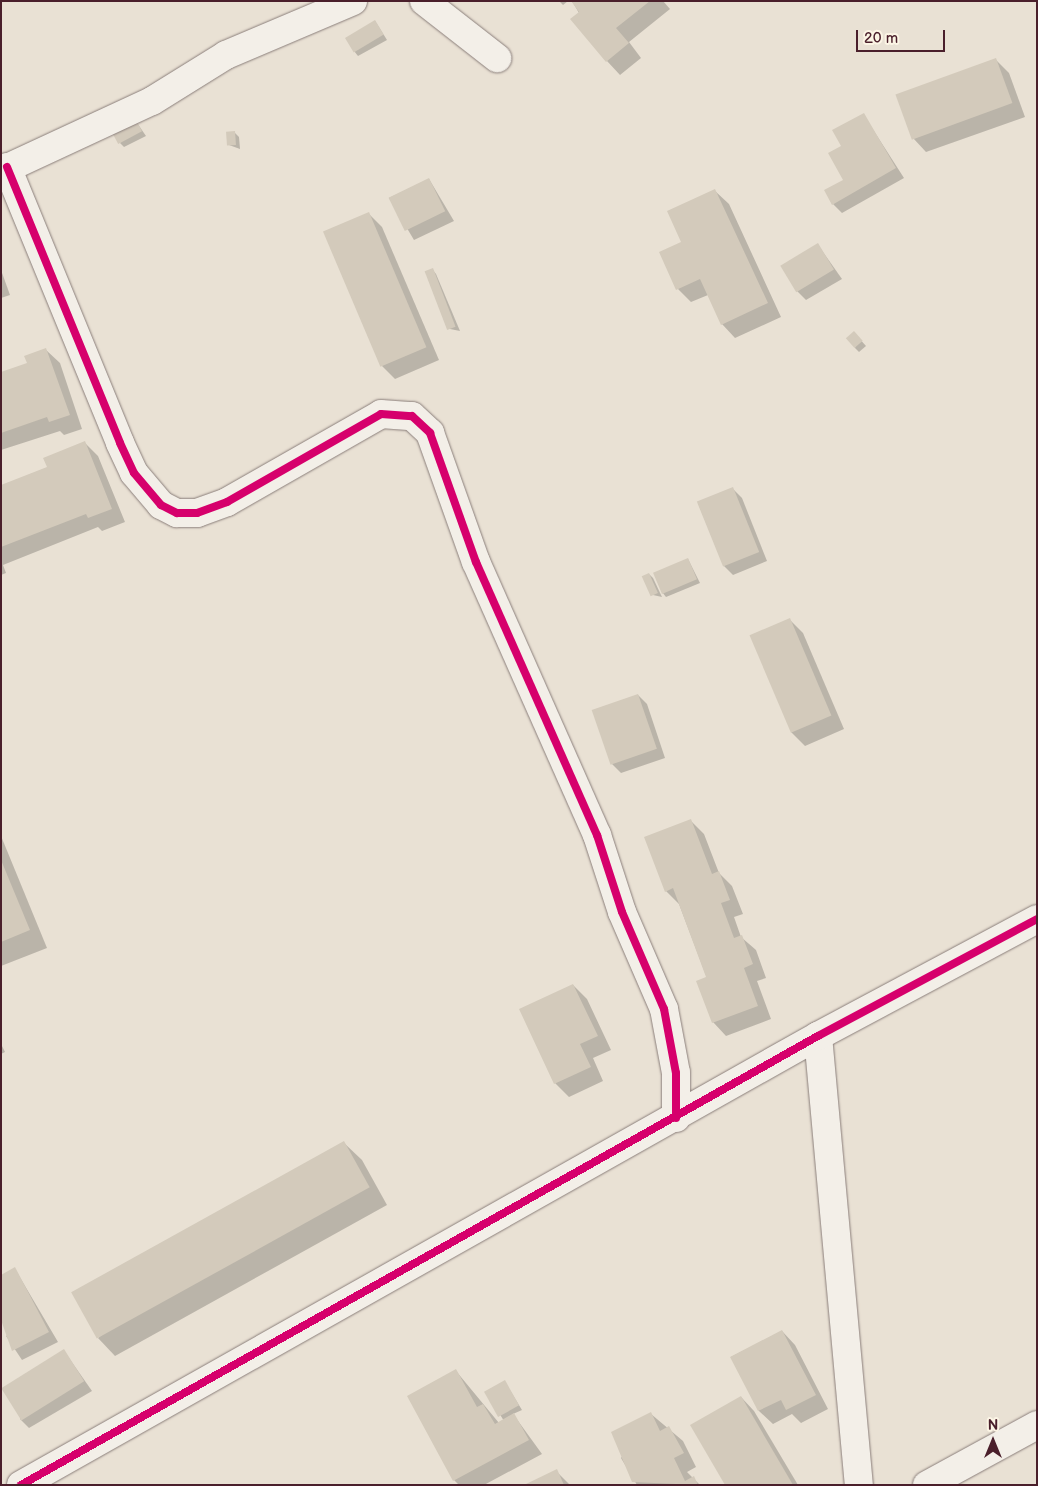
<!DOCTYPE html>
<style>
body{margin:0}
#map{position:relative;width:1038px;height:1486px;overflow:hidden;background:#e9e1d4;font-family:"Balsamiq Sans",sans-serif}
div>[style]{position:absolute}
.shadow>*{inset:0;background:#0003}
.building>*{inset:0;background:#d3cabb;transform-origin:0 0}
.roads{filter:drop-shadow(0 0 1px #8a7e7a) drop-shadow(0 0 1px #8a7e7a)}
.minor>*{height:28px;margin:-14px;padding:0 14px;transform-origin:14px;border-radius:14px;background:#f3efe8}
.cycleway>*{height:8px;margin:-4px;padding:0 4px;transform-origin:4px;border-radius:4px;background:#d6006c}
span{translate:-50% -50%;white-space:nowrap;text-align:center;line-height:1.15;-webkit-text-stroke:4.5px #fcf5e5;paint-order:stroke}
.frame{position:absolute;inset:0;border:2px solid #4a1f2b;pointer-events:none}
.north{position:absolute;left:968px;top:1416px;width:50px;height:50px;-webkit-text-stroke:4px #fcf5e5;paint-order:stroke;rotate:0deg;font-size:14px;font-weight:700;line-height:20px;text-align:center;color:#4a1f2b}
.north::after{content:'';display:block;margin:auto;width:18px;height:22px;background:#4a1f2b;clip-path:polygon(50% 0,100% 100%,50% 72%,0 100%)}
.scale{position:absolute;left:856px;top:30px;width:89px;height:22px;box-sizing:border-box;border:2px solid #4a1f2b;border-top:0;padding-left:6px;font-size:15px;line-height:18px;white-space:nowrap;color:#4a1f2b;-webkit-text-stroke:4px #fcf5e5;paint-order:stroke}
</style>
<div id="map">
<div class="shadow">
<div style="clip-path:polygon(559px 1px,568px 1px,563px 5px)"></div>
<div style="clip-path:polygon(572px 1px,663px 1px,670px 9px,629px 42px,641px 58px,620px 75px,607px 61px)"></div>
<div style="clip-path:polygon(375px 21px,387px 40px,358px 56px,354px 51px)"></div>
<div style="clip-path:polygon(995px 59px,1009px 73px,1025px 117px,926px 152px,913px 138px)"></div>
<div style="clip-path:polygon(863px 114px,904px 178px,842px 213px,833px 204px,845px 180px,843px 146px)"></div>
<div style="clip-path:polygon(135px 120px,146px 136px,124px 147px,120px 143px)"></div>
<div style="clip-path:polygon(235px 133px,239px 137px,240px 149px,229px 145px)"></div>
<div style="clip-path:polygon(429px 179px,454px 221px,414px 240px,389px 198px)"></div>
<div style="clip-path:polygon(715px 191px,729px 204px,781px 317px,735px 338px,722px 324px,708px 295px,691px 302px,678px 289px,682px 242px)"></div>
<div style="clip-path:polygon(368px 213px,382px 227px,439px 360px,395px 379px,381px 365px)"></div>
<div style="clip-path:polygon(818px 245px,842px 279px,806px 300px,797px 291px)"></div>
<div style="clip-path:polygon(432px 269px,436px 274px,460px 331px,450px 329px)"></div>
<div style="clip-path:polygon(1px 270px,10px 295px,1px 298px)"></div>
<div style="clip-path:polygon(858px 337px,866px 346px,859px 352px,855px 348px)"></div>
<div style="clip-path:polygon(46px 350px,60px 363px,82px 429px,64px 435px,60px 431px,1px 450px,1px 373px,28px 364px)"></div>
<div style="clip-path:polygon(85px 443px,98px 456px,125px 522px,102px 531px,98px 527px,3px 565px,6px 573px,1px 575px,1px 486px,49px 467px)"></div>
<div style="clip-path:polygon(733px 489px,742px 498px,767px 561px,733px 575px,724px 566px,698px 503px)"></div>
<div style="clip-path:polygon(688px 559px,700px 583px,666px 597px,662px 592px)"></div>
<div style="clip-path:polygon(649px 574px,653px 578px,662px 597px,653px 595px)"></div>
<div style="clip-path:polygon(790px 620px,803px 633px,844px 729px,805px 746px,791px 732px)"></div>
<div style="clip-path:polygon(638px 695px,647px 704px,665px 758px,621px 773px,612px 764px)"></div>
<div style="clip-path:polygon(691px 821px,704px 834px,719px 873px,732px 886px,743px 914px,734px 917px,741px 937px,756px 950px,766px 978px,757px 981px,771px 1019px,726px 1036px,713px 1022px,707px 978px,679px 904px,666px 891px)"></div>
<div style="clip-path:polygon(1px 836px,47px 948px,1px 966px)"></div>
<div style="clip-path:polygon(573px 985px,587px 999px,611px 1050px,593px 1058px,603px 1081px,569px 1097px,555px 1083px)"></div>
<div style="clip-path:polygon(1px 1044px,5px 1052px,1px 1054px)"></div>
<div style="clip-path:polygon(344px 1143px,362px 1160px,387px 1205px,115px 1356px,98px 1338px)"></div>
<div style="clip-path:polygon(15px 1269px,58px 1342px,22px 1360px,6px 1336px,10px 1333px)"></div>
<div style="clip-path:polygon(782px 1331px,795px 1345px,828px 1409px,801px 1423px,792px 1414px,773px 1424px,759px 1411px,731px 1357px)"></div>
<div style="clip-path:polygon(64px 1351px,92px 1391px,29px 1428px,20px 1419px)"></div>
<div style="clip-path:polygon(456px 1371px,499px 1423px,504px 1421px,486px 1392px,505px 1382px,522px 1410px,513px 1414px,542px 1454px,484px 1485px,459px 1485px,454px 1480px)"></div>
<div style="clip-path:polygon(741px 1397px,754px 1411px,798px 1485px,727px 1485px)"></div>
<div style="clip-path:polygon(651px 1414px,683px 1441px,696px 1467px,687px 1472px,700px 1485px,637px 1485px,621px 1458px)"></div>
<div style="clip-path:polygon(556px 1471px,570px 1485px,527px 1485px)"></div>
</div>
<div class="building">
<div style="clip-path:polygon(571px 1px,650px 1px,616px 28px,629px 43px,606px 62px,570px 19px,579px 12px)"></div>
<div style="left:375px;top:20px;width:17px;height:35px;rotate:59deg"></div>
<div style="left:996px;top:58px;width:48px;height:107px;rotate:70deg"></div>
<div style="clip-path:polygon(864px 113px,896px 168px,832px 205px,824px 190px,843px 180px,828px 153px,841px 146px,832px 130px)"></div>
<div style="left:135px;top:118px;width:15px;height:27px;rotate:62deg"></div>
<div style="left:235px;top:131px;width:14px;height:9px;rotate:86deg"></div>
<div style="left:429px;top:178px;width:37px;height:45px;rotate:64deg"></div>
<div style="clip-path:polygon(715px 189px,768px 303px,721px 325px,700px 279px,676px 290px,659px 252px,681px 242px,667px 211px)"></div>
<div style="left:369px;top:212px;width:147px;height:50px;rotate:67deg"></div>
<div style="left:818px;top:243px;width:31px;height:44px;rotate:59deg"></div>
<div style="left:433px;top:268px;width:63px;height:9px;rotate:69deg"></div>
<div style="left:854px;top:331px;width:13px;height:11px;rotate:48deg"></div>
<div style="clip-path:polygon(46px 348px,70px 415px,49px 422px,47px 417px,1px 433px,1px 372px,27px 363px,24px 356px)"></div>
<div style="clip-path:polygon(85px 441px,112px 509px,88px 518px,86px 514px,1px 547px,1px 485px,47px 467px,43px 458px)"></div>
<div style="left:733px;top:487px;width:70px;height:39px;rotate:68deg"></div>
<div style="left:688px;top:558px;width:23px;height:38px;rotate:67deg"></div>
<div style="left:649px;top:573px;width:22px;height:8px;rotate:66deg"></div>
<div style="left:790px;top:618px;width:106px;height:44px;rotate:67deg"></div>
<div style="left:638px;top:694px;width:58px;height:49px;rotate:71deg"></div>
<div style="clip-path:polygon(691px 819px,712px 874px,719px 871px,730px 900px,721px 903px,734px 938px,742px 935px,753px 964px,744px 968px,758px 1006px,712px 1023px,696px 981px,706px 977px,673px 888px,665px 892px,644px 837px)"></div>
<div style="clip-path:polygon(1px 860px,30px 930px,1px 942px)"></div>
<div style="clip-path:polygon(573px 984px,598px 1036px,580px 1044px,591px 1067px,554px 1084px,519px 1009px)"></div>
<div style="left:344px;top:1141px;width:53px;height:312px;rotate:61deg"></div>
<div style="clip-path:polygon(15px 1267px,49px 1332px,12px 1351px,1px 1320px,1px 1275px)"></div>
<div style="clip-path:polygon(782px 1330px,816px 1395px,786px 1410px,781px 1400px,758px 1411px,730px 1357px)"></div>
<div style="left:64px;top:1349px;width:38px;height:74px;rotate:58deg"></div>
<div style="clip-path:polygon(456px 1369px,477px 1407px,483px 1404px,495px 1424px,514px 1413px,529px 1440px,453px 1481px,407px 1396px)"></div>
<div style="left:505px;top:1380px;width:29px;height:24px;rotate:61deg"></div>
<div style="clip-path:polygon(741px 1396px,793px 1485px,725px 1485px,690px 1425px)"></div>
<div style="clip-path:polygon(651px 1412px,660px 1431px,669px 1426px,684px 1453px,674px 1458px,685px 1481px,694px 1476px,698px 1485px,632px 1482px,611px 1432px)"></div>
<div style="clip-path:polygon(557px 1469px,564px 1485px,524px 1485px)"></div>
</div>
<div class="roads">
<div class="minor">
<div style="left:424px;top:1px;width:93px;rotate:38deg"></div>
<div style="left:7px;top:167px;width:298px;rotate:67.7deg"></div>
<div style="left:120px;top:443px;width:33px;rotate:65deg"></div>
<div style="left:134px;top:473px;width:42px;rotate:49.8deg"></div>
<div style="left:161px;top:505px;width:18px;rotate:27deg"></div>
<div style="left:177px;top:513px;width:20px"></div>
<div style="left:197px;top:513px;width:32px;rotate:-20deg"></div>
<div style="left:227px;top:502px;width:177px;rotate:-29.7deg"></div>
<div style="left:381px;top:414px;width:31px;rotate:4deg"></div>
<div style="left:412px;top:416px;width:25px;rotate:43deg"></div>
<div style="left:430px;top:433px;width:137px;rotate:70.4deg"></div>
<div style="left:476px;top:562px;width:299px;rotate:66.1deg"></div>
<div style="left:597px;top:835px;width:81px;rotate:72deg"></div>
<div style="left:622px;top:912px;width:106px;rotate:66.6deg"></div>
<div style="left:664px;top:1009px;width:65px;rotate:79.4deg"></div>
<div style="left:676px;top:1073px;width:45px;rotate:90deg"></div>
<div style="left:1px;top:171px;width:166px;rotate:-24.9deg"></div>
<div style="left:152px;top:101px;width:87px;rotate:-31.9deg"></div>
<div style="left:226px;top:55px;width:138px;rotate:-23deg"></div>
<div style="left:818px;top:1036px;width:451px;rotate:84.8deg"></div>
<div style="left:21px;top:1485px;width:915px;rotate:-29.4deg"></div>
<div style="left:818px;top:1036px;width:248px;rotate:-28.1deg"></div>
<div style="left:927px;top:1485px;width:125px;rotate:-28.6deg"></div>
</div>
</div>
<div class="cycleway">
<div style="left:7px;top:167px;width:298px;rotate:67.7deg"></div>
<div style="left:120px;top:443px;width:33px;rotate:65deg"></div>
<div style="left:134px;top:473px;width:42px;rotate:49.8deg"></div>
<div style="left:161px;top:505px;width:18px;rotate:27deg"></div>
<div style="left:177px;top:513px;width:20px"></div>
<div style="left:197px;top:513px;width:32px;rotate:-20deg"></div>
<div style="left:227px;top:502px;width:177px;rotate:-29.7deg"></div>
<div style="left:381px;top:414px;width:31px;rotate:4deg"></div>
<div style="left:412px;top:416px;width:25px;rotate:43deg"></div>
<div style="left:430px;top:433px;width:137px;rotate:70.4deg"></div>
<div style="left:476px;top:562px;width:299px;rotate:66.1deg"></div>
<div style="left:597px;top:835px;width:81px;rotate:72deg"></div>
<div style="left:622px;top:912px;width:106px;rotate:66.6deg"></div>
<div style="left:664px;top:1009px;width:65px;rotate:79.4deg"></div>
<div style="left:676px;top:1073px;width:45px;rotate:90deg"></div>
<div style="left:21px;top:1485px;width:915px;rotate:-29.4deg"></div>
<div style="left:818px;top:1036px;width:248px;rotate:-28.1deg"></div>
</div>
<div class="frame"></div>
<div class="north">N</div>
<div class="scale">20 m</div>
</div>
